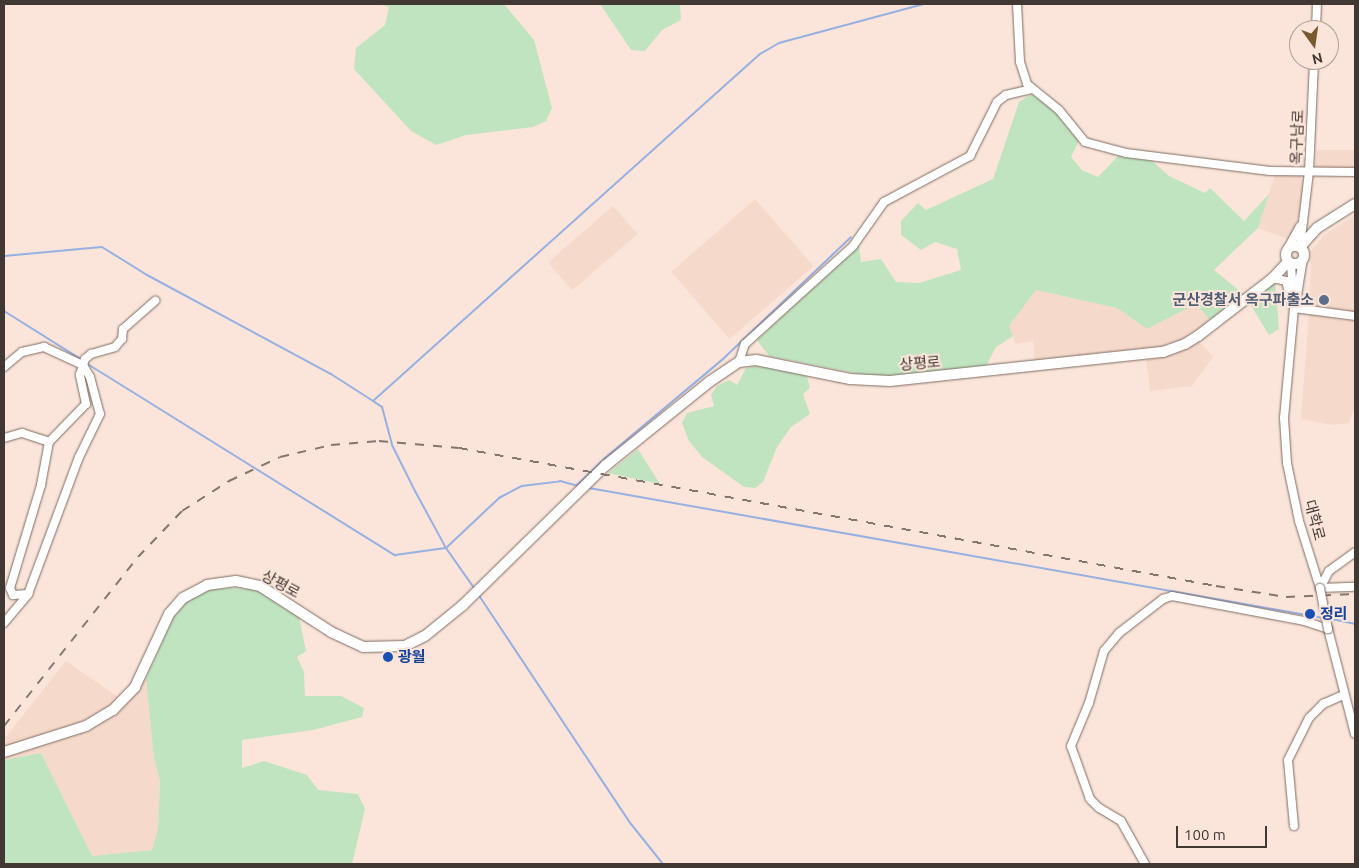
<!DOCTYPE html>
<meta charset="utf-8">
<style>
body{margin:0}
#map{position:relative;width:1359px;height:868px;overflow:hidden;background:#fbe5da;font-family:Ubuntu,"Noto Sans KR",sans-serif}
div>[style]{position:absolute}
.built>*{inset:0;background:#f5d9ca;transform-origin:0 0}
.green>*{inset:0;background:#c0e4c0}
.stream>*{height:2px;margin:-1px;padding:0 1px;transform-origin:1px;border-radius:1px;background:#97b0e2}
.roads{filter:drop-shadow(0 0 1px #7f6b62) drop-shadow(0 0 1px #7f6b62)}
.minor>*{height:8px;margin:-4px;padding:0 4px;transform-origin:4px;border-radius:4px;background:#fff}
.major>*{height:10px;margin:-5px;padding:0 5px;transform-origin:5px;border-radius:5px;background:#fff}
.major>.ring{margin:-5px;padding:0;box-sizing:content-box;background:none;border:10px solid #fff;border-radius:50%}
.rail>*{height:2px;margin-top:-1px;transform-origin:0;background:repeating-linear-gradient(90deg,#83756f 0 9px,transparent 0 18px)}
.bridges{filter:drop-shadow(0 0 1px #7f6b62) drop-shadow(0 0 1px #7f6b62)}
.minor-bridge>*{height:8px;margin:-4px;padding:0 4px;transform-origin:4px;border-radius:4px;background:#fff}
.dots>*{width:14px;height:14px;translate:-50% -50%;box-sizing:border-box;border:2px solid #fbe5da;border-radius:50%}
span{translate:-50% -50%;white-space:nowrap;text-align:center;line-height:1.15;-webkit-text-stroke:4px #fbe5da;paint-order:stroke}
.street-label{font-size:15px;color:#413834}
.service-label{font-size:15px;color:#4e5e75;font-weight:700}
.right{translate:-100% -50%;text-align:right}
.transit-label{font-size:15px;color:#164399;font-weight:700}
.left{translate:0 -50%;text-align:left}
.frame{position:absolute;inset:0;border:5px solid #413834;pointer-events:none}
.north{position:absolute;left:1289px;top:20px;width:50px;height:50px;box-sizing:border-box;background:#fbe5da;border:1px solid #b1a098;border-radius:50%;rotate:166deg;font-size:14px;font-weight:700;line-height:20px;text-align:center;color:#413834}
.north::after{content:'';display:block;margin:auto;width:18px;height:22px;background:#79592f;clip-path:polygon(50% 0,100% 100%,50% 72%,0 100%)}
.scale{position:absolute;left:1176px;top:826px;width:91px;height:22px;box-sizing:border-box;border:2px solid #413834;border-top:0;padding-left:6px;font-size:15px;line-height:18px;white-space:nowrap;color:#413834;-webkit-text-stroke:4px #fbe5da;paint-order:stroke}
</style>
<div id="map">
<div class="built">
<div style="left:1355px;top:150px;width:20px;height:39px;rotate:90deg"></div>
<div style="clip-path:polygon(1275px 174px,1301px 176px,1304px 202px,1290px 240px,1258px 228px)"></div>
<div style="left:755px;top:199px;width:89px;height:111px;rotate:49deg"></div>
<div style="left:613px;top:206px;width:37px;height:86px;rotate:49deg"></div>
<div style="clip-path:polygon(1355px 215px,1355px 313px,1310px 308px,1311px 251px,1324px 235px)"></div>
<div style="clip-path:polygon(1036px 290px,1117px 308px,1147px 329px,1196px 303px,1210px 320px,1174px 346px,1035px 364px,1033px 341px,1016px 344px,1009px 326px)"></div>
<div style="clip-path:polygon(1309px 313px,1355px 319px,1355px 406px,1349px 423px,1333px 425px,1301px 419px)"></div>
<div style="clip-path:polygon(1198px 340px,1213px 357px,1192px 386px,1150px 391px,1146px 359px,1178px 350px)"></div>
<div style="clip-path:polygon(66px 661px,118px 697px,146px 679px,154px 759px,160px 780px,158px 830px,152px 850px,92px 856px,41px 753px,4px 760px,4px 739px)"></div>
</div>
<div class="green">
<div style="clip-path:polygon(379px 4px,504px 4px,534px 40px,552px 108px,546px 121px,533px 127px,466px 135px,436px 145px,411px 131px,354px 69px,356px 48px,385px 25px,389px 7px)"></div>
<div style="clip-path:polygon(600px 4px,680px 4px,681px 20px,662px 30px,645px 51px,631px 50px)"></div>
<div style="clip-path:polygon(1030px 95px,1041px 96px,1075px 133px,1079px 141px,1071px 157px,1082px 170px,1098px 177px,1119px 155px,1150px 159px,1169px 176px,1205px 193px,1210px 188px,1244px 221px,1269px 194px,1258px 228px,1214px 270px,1246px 296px,1210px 320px,1196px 304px,1147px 329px,1117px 308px,1036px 290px,1009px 326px,1013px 336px,996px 347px,985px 368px,875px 377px,769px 356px,757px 340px,859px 245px,861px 262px,881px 259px,896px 282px,919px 283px,961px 270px,957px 249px,935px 242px,921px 250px,901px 235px,901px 221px,918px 203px,926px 210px,993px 179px,1019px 102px)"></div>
<div style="clip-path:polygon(1275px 282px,1279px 329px,1269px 335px,1250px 304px)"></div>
<div style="clip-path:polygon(758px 366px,806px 373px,810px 388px,803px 394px,810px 414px,791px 427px,777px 447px,763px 482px,755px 488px,744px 487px,702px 457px,689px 441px,682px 423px,687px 413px,714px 406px,711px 395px,717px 386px,729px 380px,737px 385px,746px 368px)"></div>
<div style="clip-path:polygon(638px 449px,660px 484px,608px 473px)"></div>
<div style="clip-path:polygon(237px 588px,257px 590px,299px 617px,306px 651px,297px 657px,304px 672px,305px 696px,341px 696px,364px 708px,362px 717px,313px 730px,242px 740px,242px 768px,264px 761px,307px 775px,318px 790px,358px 794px,365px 809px,352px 864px,4px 864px,4px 760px,41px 753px,92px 856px,152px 850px,158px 829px,160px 780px,154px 759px,146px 679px,174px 616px,186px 601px,208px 589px)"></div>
</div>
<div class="stream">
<div style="left:4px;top:256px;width:98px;rotate:-5.2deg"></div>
<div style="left:102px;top:247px;width:53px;rotate:31.9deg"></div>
<div style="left:147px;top:275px;width:209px;rotate:28.3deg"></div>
<div style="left:331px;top:374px;width:50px;rotate:32.7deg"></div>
<div style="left:373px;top:401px;width:11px;rotate:34deg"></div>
<div style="left:382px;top:407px;width:39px;rotate:75deg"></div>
<div style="left:392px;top:445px;width:51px;rotate:63.4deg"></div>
<div style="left:415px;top:491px;width:65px;rotate:61.5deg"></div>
<div style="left:446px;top:548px;width:49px;rotate:55deg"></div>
<div style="left:4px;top:311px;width:92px;rotate:32.1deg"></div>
<div style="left:86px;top:363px;width:364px;rotate:31.9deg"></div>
<div style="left:395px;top:555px;width:51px;rotate:-7.8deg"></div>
<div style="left:446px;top:548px;width:73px;rotate:-43.3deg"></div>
<div style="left:499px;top:498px;width:26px;rotate:-28deg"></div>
<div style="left:522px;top:486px;width:38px;rotate:-7deg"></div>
<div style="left:560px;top:481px;width:20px;rotate:15deg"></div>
<div style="left:373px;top:401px;width:520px;rotate:-41.88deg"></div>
<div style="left:760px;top:54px;width:22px;rotate:-30deg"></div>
<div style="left:779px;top:43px;width:150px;rotate:-15.1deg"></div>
<div style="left:577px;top:485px;width:39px;rotate:-44deg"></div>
<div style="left:605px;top:458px;width:155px;rotate:-40deg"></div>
<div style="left:724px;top:358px;width:175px;rotate:-43.6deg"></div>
<div style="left:589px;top:488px;width:745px;rotate:10.04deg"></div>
<div style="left:478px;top:594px;width:276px;rotate:56.4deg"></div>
<div style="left:631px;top:824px;width:51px;rotate:51.3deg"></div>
<div style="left:1327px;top:618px;width:29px;rotate:12deg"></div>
</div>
<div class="roads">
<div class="minor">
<div style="left:1017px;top:4px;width:58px;rotate:87deg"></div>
<div style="left:1020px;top:62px;width:23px;rotate:72deg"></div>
<div style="left:1027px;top:84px;width:41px;rotate:39.1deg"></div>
<div style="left:1059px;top:110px;width:41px;rotate:50.9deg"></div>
<div style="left:1085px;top:142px;width:42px;rotate:15deg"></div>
<div style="left:1126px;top:153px;width:145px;rotate:7.1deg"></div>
<div style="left:1270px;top:171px;width:85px;rotate:0.7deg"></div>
<div style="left:1316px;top:30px;width:26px;rotate:-88deg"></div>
<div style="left:1300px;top:247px;width:76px;rotate:-83.2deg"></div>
<div style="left:1309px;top:172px;width:112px;rotate:-87.4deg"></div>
<div style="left:1288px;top:248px;width:25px;rotate:-61deg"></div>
<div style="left:1291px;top:264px;width:44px;rotate:86.1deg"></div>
<div style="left:1294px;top:308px;width:110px;rotate:95.2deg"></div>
<div style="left:1284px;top:418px;width:45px;rotate:86.2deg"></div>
<div style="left:1287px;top:463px;width:59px;rotate:78.3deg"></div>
<div style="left:1299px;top:521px;width:70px;rotate:72.6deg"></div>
<div style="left:1273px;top:278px;width:13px;rotate:13deg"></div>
<div style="left:1286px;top:281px;width:24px;rotate:75deg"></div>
<div style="left:1296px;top:302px;width:45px;rotate:-81deg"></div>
<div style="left:1294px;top:308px;width:62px;rotate:7.5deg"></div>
<div style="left:739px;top:362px;width:19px;rotate:-72deg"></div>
<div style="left:745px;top:344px;width:146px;rotate:-42.2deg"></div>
<div style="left:853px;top:246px;width:54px;rotate:-54.8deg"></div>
<div style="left:884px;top:202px;width:98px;rotate:-28.1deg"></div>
<div style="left:970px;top:156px;width:60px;rotate:-63.4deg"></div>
<div style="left:997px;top:102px;width:11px;rotate:-38deg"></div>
<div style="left:1006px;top:95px;width:26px;rotate:-13deg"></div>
<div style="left:4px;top:367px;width:23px;rotate:-40deg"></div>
<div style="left:22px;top:352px;width:23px;rotate:-13deg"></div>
<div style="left:44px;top:347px;width:43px;rotate:24.8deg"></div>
<div style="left:83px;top:365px;width:14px;rotate:60deg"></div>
<div style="left:90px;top:377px;width:38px;rotate:75deg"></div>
<div style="left:100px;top:414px;width:48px;rotate:116deg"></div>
<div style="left:79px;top:457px;width:146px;rotate:110.4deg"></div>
<div style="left:4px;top:438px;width:19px;rotate:-16deg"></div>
<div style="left:22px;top:433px;width:28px;rotate:18deg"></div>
<div style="left:1320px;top:588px;width:19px;rotate:-62deg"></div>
<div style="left:1329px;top:571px;width:32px;rotate:-36deg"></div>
<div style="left:1320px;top:588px;width:35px;rotate:-2deg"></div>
<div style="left:4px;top:623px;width:38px;rotate:-50deg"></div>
<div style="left:28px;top:594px;width:15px;rotate:176deg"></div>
<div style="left:13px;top:595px;width:8px;rotate:-113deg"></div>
<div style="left:10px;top:588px;width:108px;rotate:-73.2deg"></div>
<div style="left:41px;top:485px;width:44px;rotate:-79.5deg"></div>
<div style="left:49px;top:442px;width:53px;rotate:-45.8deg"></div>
<div style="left:86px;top:404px;width:30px;rotate:-102deg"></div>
<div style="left:80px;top:375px;width:17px;rotate:-73deg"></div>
<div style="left:85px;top:359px;width:8px;rotate:-40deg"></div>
<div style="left:91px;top:354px;width:25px;rotate:-16deg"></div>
<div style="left:115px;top:347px;width:11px;rotate:-49deg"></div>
<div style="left:122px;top:339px;width:10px;rotate:-84deg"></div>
<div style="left:123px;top:329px;width:43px;rotate:-41.2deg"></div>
<div style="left:1294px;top:826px;width:66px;rotate:-95.2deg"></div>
<div style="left:1288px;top:760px;width:47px;rotate:-63.4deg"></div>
<div style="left:1309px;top:718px;width:20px;rotate:-45deg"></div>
<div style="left:1323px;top:704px;width:22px;rotate:-24deg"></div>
<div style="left:1145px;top:864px;width:49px;rotate:-119.2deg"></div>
<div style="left:1121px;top:821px;width:26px;rotate:-149deg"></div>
<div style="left:1099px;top:808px;width:13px;rotate:-135deg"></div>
<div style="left:1090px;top:799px;width:56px;rotate:-109.7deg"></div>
<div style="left:1071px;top:746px;width:47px;rotate:-67.3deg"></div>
<div style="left:1089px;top:703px;width:54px;rotate:-73.9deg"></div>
<div style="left:1104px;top:651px;width:23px;rotate:-50deg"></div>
<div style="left:1119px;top:633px;width:56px;rotate:-37.7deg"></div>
<div style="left:1163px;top:599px;width:9px;rotate:-18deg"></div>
<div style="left:1172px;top:596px;width:134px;rotate:10.7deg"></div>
<div style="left:1304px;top:621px;width:25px;rotate:18deg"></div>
<div style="left:1328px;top:629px;width:108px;rotate:75.6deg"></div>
</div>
<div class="major">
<div class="ring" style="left:1286px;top:246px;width:8px;height:8px"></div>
<div style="left:1300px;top:247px;width:25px;rotate:-48deg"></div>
<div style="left:1317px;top:228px;width:45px;rotate:-32.3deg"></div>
<div style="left:4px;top:752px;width:86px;rotate:-17.6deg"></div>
<div style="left:86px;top:726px;width:31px;rotate:-31deg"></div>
<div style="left:113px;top:710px;width:32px;rotate:-46deg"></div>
<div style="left:135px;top:687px;width:81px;rotate:-65deg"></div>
<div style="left:169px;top:614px;width:21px;rotate:-49deg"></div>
<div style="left:183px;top:598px;width:27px;rotate:-28deg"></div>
<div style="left:207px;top:585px;width:29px;rotate:-8deg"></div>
<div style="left:236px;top:581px;width:25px;rotate:12deg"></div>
<div style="left:260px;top:586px;width:85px;rotate:32.9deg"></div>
<div style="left:331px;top:632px;width:35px;rotate:25deg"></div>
<div style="left:363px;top:647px;width:42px;rotate:-1.4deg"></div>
<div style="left:405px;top:646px;width:22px;rotate:-27deg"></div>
<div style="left:425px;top:636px;width:49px;rotate:-39.2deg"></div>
<div style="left:463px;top:605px;width:199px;rotate:-44.4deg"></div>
<div style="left:605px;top:466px;width:134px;rotate:-38.9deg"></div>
<div style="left:709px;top:382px;width:36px;rotate:-34deg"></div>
<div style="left:739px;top:362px;width:17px;rotate:-7deg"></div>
<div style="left:756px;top:360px;width:96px;rotate:11.4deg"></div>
<div style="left:850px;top:379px;width:40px;rotate:2.9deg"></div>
<div style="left:890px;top:381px;width:275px;rotate:-6.1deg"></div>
<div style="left:1163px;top:352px;width:23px;rotate:-20deg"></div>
<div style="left:1185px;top:344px;width:15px;rotate:-32deg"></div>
<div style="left:1198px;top:336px;width:95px;rotate:-37.7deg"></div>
<div style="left:1273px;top:278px;width:22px;rotate:-47deg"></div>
</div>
</div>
<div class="rail">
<div style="left:4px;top:726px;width:216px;rotate:-51.6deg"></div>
<div style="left:138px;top:557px;width:64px;rotate:-46.3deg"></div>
<div style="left:182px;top:511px;width:56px;rotate:-32.6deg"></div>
<div style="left:229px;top:481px;width:56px;rotate:-25.2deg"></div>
<div style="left:280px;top:457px;width:52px;rotate:-13.2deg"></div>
<div style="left:331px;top:445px;width:48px;rotate:-4.8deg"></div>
<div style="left:379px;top:441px;width:80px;rotate:5deg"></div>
<div style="left:459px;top:448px;width:769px;rotate:10.33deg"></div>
<div style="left:1216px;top:586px;width:71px;rotate:8.9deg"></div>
<div style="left:1286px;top:597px;width:69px;rotate:-2.5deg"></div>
</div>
<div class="bridges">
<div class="minor-bridge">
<div style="left:1320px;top:588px;width:42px;rotate:79deg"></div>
</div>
</div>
<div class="dots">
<div style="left:1324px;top:300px;background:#5c6f8a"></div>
<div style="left:1310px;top:614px;background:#1a4fb4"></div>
<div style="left:388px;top:657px;background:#1a4fb4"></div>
</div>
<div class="street-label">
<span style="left:1297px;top:137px;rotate:-88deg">옥구남로</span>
<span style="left:920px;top:363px;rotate:-5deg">상평로</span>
<span style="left:1315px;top:520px;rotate:75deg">대학로</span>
<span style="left:281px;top:584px;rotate:28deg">상평로</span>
</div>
<div class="service-label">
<span class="right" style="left:1314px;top:300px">군산경찰서 옥구파출소</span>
</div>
<div class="transit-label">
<span class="left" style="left:1320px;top:614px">정리</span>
<span class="left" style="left:398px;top:657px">광월</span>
</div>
<div class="frame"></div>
<div class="north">N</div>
<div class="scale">100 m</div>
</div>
